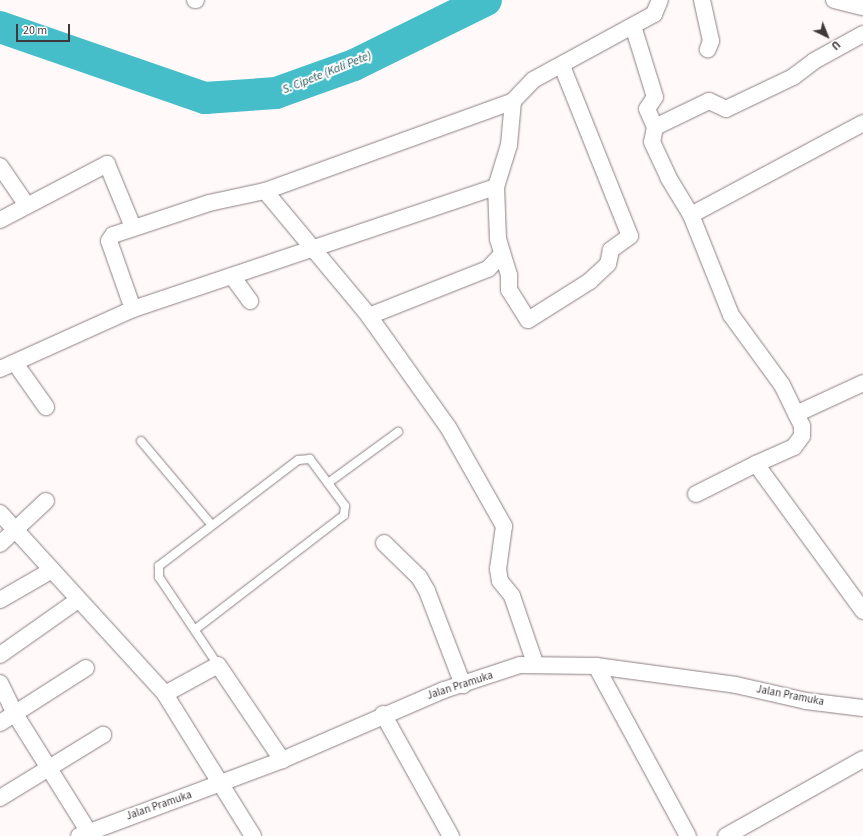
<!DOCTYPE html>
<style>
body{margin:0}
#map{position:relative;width:863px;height:836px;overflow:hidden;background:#fff9fa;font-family:"Source Sans 3",sans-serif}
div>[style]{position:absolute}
.river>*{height:32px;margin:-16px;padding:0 16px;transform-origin:16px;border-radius:16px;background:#46beca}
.roads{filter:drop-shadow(0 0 1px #8d8084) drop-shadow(0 0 1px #8d8084)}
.service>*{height:8px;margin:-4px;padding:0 4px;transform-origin:4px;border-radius:4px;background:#fff}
.minor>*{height:16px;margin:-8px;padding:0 8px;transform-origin:8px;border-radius:8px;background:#fff}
span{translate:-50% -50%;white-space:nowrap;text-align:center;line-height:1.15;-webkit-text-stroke:4px #fff;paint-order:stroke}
.street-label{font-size:11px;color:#3f393b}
.water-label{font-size:12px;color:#24575c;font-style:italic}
.north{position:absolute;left:807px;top:16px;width:40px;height:40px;-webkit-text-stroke:3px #fff;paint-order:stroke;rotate:137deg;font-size:11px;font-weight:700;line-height:16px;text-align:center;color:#3f393b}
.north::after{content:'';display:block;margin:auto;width:14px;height:18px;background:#3f393b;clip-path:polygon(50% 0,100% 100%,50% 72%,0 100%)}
.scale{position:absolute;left:16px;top:24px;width:54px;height:18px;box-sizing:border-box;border:2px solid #3f393b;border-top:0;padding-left:5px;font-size:12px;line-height:14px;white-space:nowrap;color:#3f393b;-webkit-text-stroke:3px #fff;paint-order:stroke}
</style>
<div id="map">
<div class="river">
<div style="left:0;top:27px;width:217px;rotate:19.1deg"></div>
<div style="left:205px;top:98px;width:71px;rotate:-4deg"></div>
<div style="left:276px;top:93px;width:83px;rotate:-19.7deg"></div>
<div style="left:354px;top:65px;width:147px;rotate:-26.2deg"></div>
</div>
<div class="roads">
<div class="service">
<div style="left:141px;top:441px;width:109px;rotate:49.9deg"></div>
<div style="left:328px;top:483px;width:87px;rotate:-36.1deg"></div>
<div style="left:197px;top:628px;width:185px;rotate:-37.5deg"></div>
<div style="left:344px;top:515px;width:9px;rotate:-84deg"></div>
<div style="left:345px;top:506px;width:59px;rotate:-126.7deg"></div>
<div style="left:310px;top:459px;width:12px;rotate:175deg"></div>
<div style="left:298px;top:460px;width:175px;rotate:142.7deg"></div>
<div style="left:159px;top:566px;width:11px;rotate:90deg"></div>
<div style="left:159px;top:577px;width:106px;rotate:56.2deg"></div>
</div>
<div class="minor">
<div style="left:195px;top:0;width:1px"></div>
<div style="left:702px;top:0;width:42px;rotate:77.6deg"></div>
<div style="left:711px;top:41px;width:9px;rotate:111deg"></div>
<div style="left:834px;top:0;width:30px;rotate:14deg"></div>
<div style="left:633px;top:26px;width:74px;rotate:72.8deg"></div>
<div style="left:655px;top:97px;width:14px;rotate:124deg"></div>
<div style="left:647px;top:109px;width:20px;rotate:66deg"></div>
<div style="left:655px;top:127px;width:15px;rotate:101deg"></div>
<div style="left:652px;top:142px;width:38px;rotate:65deg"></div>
<div style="left:668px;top:177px;width:44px;rotate:58.8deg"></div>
<div style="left:691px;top:215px;width:195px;rotate:-28.1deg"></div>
<div style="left:562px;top:66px;width:183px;rotate:68.2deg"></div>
<div style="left:630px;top:236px;width:24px;rotate:144deg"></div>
<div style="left:611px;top:250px;width:14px;rotate:102deg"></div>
<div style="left:608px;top:264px;width:25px;rotate:137deg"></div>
<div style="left:590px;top:281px;width:73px;rotate:147.8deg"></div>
<div style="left:528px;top:320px;width:36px;rotate:-122deg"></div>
<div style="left:509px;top:290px;width:15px;rotate:-90deg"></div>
<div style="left:509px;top:275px;width:38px;rotate:-107deg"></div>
<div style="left:498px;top:239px;width:52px;rotate:-92.2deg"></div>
<div style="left:496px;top:187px;width:44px;rotate:-72.8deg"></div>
<div style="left:509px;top:145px;width:44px;rotate:-84.8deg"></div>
<div style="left:513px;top:101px;width:29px;rotate:-46deg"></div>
<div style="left:533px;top:80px;width:138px;rotate:-28.6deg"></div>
<div style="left:654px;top:14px;width:15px;rotate:-67deg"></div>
<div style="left:655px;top:127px;width:60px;rotate:-25.7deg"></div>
<div style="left:709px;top:101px;width:19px;rotate:25deg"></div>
<div style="left:726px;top:109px;width:74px;rotate:-25.5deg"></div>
<div style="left:793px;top:77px;width:26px;rotate:-37deg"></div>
<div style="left:814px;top:61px;width:56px;rotate:-28.9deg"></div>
<div style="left:0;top:166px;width:46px;rotate:55.6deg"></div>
<div style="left:265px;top:191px;width:163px;rotate:50.2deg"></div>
<div style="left:369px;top:316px;width:136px;rotate:54.6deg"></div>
<div style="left:448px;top:427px;width:114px;rotate:60.5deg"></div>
<div style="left:504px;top:526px;width:43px;rotate:97.9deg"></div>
<div style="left:498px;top:569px;width:12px;rotate:81deg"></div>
<div style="left:500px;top:581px;width:19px;rotate:51deg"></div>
<div style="left:512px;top:596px;width:71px;rotate:71.1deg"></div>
<div style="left:691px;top:215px;width:108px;rotate:68.2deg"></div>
<div style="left:731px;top:315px;width:87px;rotate:53.9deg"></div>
<div style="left:782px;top:385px;width:46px;rotate:64deg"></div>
<div style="left:802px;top:426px;width:10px;rotate:90deg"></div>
<div style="left:802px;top:436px;width:14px;rotate:126deg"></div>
<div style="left:794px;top:447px;width:42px;rotate:155.9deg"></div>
<div style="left:756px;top:464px;width:182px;rotate:53.9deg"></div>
<div style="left:0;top:220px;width:121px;rotate:-27.6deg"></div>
<div style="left:107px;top:164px;width:68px;rotate:67.6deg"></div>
<div style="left:232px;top:276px;width:31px;rotate:54deg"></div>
<div style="left:133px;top:309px;width:72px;rotate:-109.4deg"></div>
<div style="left:109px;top:241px;width:7px;rotate:-56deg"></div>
<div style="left:113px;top:235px;width:101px;rotate:-18.4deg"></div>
<div style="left:209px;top:203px;width:57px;rotate:-12.1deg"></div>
<div style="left:265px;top:191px;width:264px;rotate:-19.9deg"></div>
<div style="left:369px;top:316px;width:128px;rotate:-21.6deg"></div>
<div style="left:488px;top:269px;width:19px;rotate:-47deg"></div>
<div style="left:15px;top:363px;width:54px;rotate:54.8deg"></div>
<div style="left:0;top:369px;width:146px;rotate:-24.3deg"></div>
<div style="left:133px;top:309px;width:383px;rotate:-18.6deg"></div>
<div style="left:796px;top:414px;width:74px;rotate:-24.8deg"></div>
<div style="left:696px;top:494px;width:67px;rotate:-26.6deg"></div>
<div style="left:0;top:513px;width:245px;rotate:47.6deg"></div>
<div style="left:165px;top:694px;width:167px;rotate:58.2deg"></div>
<div style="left:384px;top:543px;width:49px;rotate:44.2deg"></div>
<div style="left:419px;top:577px;width:16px;rotate:60deg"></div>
<div style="left:427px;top:591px;width:101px;rotate:69deg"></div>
<div style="left:0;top:544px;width:63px;rotate:-43.1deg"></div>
<div style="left:0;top:600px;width:60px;rotate:-30deg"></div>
<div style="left:0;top:655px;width:95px;rotate:-35.2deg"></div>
<div style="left:596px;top:666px;width:193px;rotate:61.6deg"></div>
<div style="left:0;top:683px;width:34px;rotate:64deg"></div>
<div style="left:15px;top:714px;width:138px;rotate:58deg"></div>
<div style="left:165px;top:694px;width:60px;rotate:-28.7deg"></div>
<div style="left:218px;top:665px;width:115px;rotate:56deg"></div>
<div style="left:383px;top:714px;width:140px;rotate:60.9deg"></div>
<div style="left:0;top:723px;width:102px;rotate:-32.6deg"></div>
<div style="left:0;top:798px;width:121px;rotate:-31.5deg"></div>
<div style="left:79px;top:836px;width:217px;rotate:-20.5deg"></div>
<div style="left:282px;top:760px;width:176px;rotate:-23.4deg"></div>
<div style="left:444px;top:690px;width:80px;rotate:-18.2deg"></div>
<div style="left:520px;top:665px;width:76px;rotate:0.8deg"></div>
<div style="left:596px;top:666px;width:141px;rotate:7.7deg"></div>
<div style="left:736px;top:685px;width:72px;rotate:12.9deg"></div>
<div style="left:806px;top:701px;width:57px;rotate:7deg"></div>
<div style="left:726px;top:836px;width:157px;rotate:-29.3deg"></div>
</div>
</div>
<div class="street-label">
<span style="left:460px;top:686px;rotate:-18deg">Jalan Pramuka</span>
<span style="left:790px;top:696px;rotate:11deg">Jalan Pramuka</span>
<span style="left:159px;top:806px;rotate:-19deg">Jalan Pramuka</span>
</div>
<div class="water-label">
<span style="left:327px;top:73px;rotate:-22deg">S. Cipete (Kali Pete)</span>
</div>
<div class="north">U</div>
<div class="scale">20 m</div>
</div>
